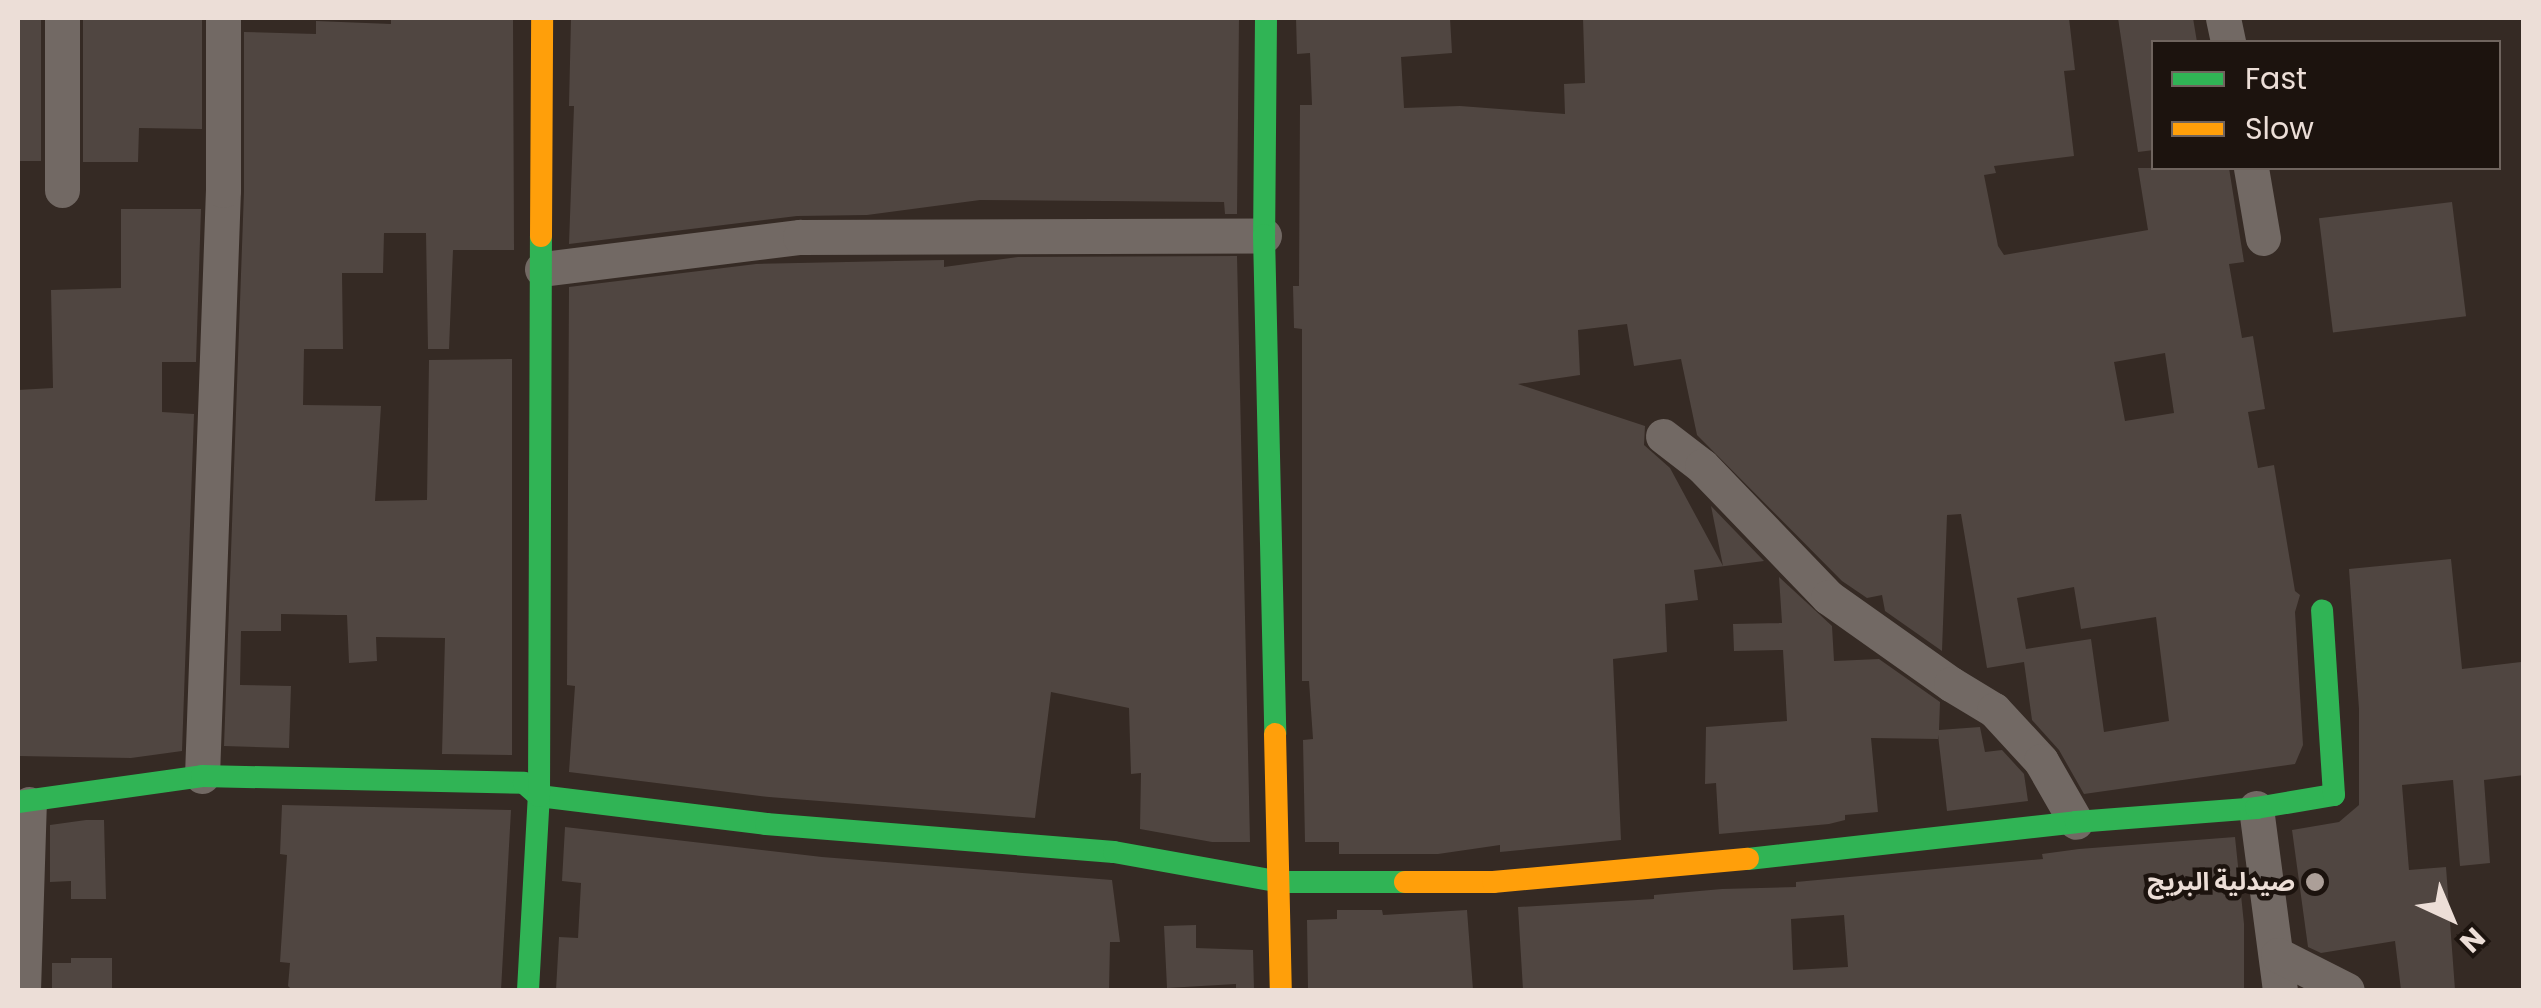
<!DOCTYPE html>
<meta charset="utf-8">
<style>
body{margin:0}
#map{position:relative;width:2541px;height:1008px;overflow:hidden;background:#352a24;font-family:Poppins,"Noto Sans Arabic",sans-serif}
div>[style]{position:absolute}
.building>*{inset:0;background:#504641;transform-origin:0 0}
.street>*{height:35px;margin:-17.5px;padding:0 17.5px;transform-origin:17.5px;border-radius:17.5px;background:#726964}
.fast>*{height:22px;margin:-11px;padding:0 11px;transform-origin:11px;border-radius:11px;background:#30b455}
.slow>*{height:22px;margin:-11px;padding:0 11px;transform-origin:11px;border-radius:11px;background:#ff9f0a}
.dots>*{width:28px;height:28px;translate:-50% -50%;box-sizing:border-box;border:5px solid #1c130e;border-radius:50%}
span{translate:-50% -50%;white-space:nowrap;text-align:center;line-height:1.15;-webkit-text-stroke:9px #1c130e;paint-order:stroke}
.poi-label{font-size:25px;color:#ecded7;font-weight:700}
.right{translate:-100% -50%;text-align:right}
.frame{position:absolute;inset:0;border:20px solid #ecded7;pointer-events:none}
.legend{position:absolute;left:2151px;top:40px;width:350px;height:130px;box-sizing:border-box;background:#1c130e;border:2px solid #6f645e;margin:0;padding:12px 18px;list-style:none;font-size:30px;color:#ecded7}
.legend li{display:flex;align-items:center;gap:20px;height:50px}
.legend b{width:50px;border:2px solid #6f645e}
.north{position:absolute;left:2401px;top:868px;width:100px;height:100px;-webkit-text-stroke:8px #1c130e;paint-order:stroke;rotate:136deg;font-size:28px;font-weight:700;line-height:40px;text-align:center;color:#ecded7}
.north::after{content:'';display:block;margin:auto;width:35px;height:45px;background:#ecded7;clip-path:polygon(50% 0,100% 100%,50% 72%,0 100%)}
</style>
<div id="map">
<div class="building">
<div style="left:18px;top:18px;width:23px;height:143px"></div>
<div style="clip-path:polygon(83px 18px,202px 18px,202px 129px,139px 128px,138px 162px,83px 162px)"></div>
<div style="clip-path:polygon(391px 18px,513px 18px,514px 250px,453px 250px,449px 349px,428px 349px,426px 233px,384px 233px,383px 273px,342px 273px,343px 349px,304px 349px,303px 405px,381px 406px,375px 501px,427px 500px,429px 360px,512px 359px,512px 755px,442px 754px,445px 638px,376px 637px,377px 661px,349px 663px,347px 615px,337px 615px,281px 614px,281px 631px,241px 631px,240px 685px,291px 686px,289px 748px,224px 746px,244px 191px,244px 32px,316px 34px,316px 21px,391px 24px)"></div>
<div style="clip-path:polygon(571px 18px,1239px 18px,1237px 214px,1225px 214px,1224px 202px,980px 200px,867px 215px,797px 216px,569px 244px,574px 106px,569px 106px)"></div>
<div style="clip-path:polygon(evenodd,1296px 18px,1450px 18px,1452px 53px,1401px 57px,1404px 108px,1460px 106px,1565px 114px,1564px 84px,1585px 83px,1583px 18px,2069px 18px,2075px 70px,2064px 71px,2074px 156px,1994px 166px,1996px 173px,1984px 175px,1998px 246px,2004px 255px,2148px 230px,2138px 168px,2229px 168px,2244px 262px,2229px 264px,2242px 338px,2253px 336px,2265px 409px,2248px 412px,2258px 468px,2274px 465px,2295px 591px,2300px 595px,2295px 612px,2303px 745px,2295px 764px,2084px 794px,2059px 750px,2032px 720px,2024px 662px,1987px 668px,1961px 514px,1947px 515px,1942px 651px,1885px 611px,1882px 595px,1867px 598px,1842px 581px,1697px 435px,1681px 359px,1634px 366px,1627px 324px,1578px 330px,1580px 375px,1518px 384px,1645px 426px,1644px 445px,1670px 468px,1723px 566px,1711px 506px,1764px 561px,1694px 570px,1698px 600px,1665px 604px,1667px 652px,1613px 659px,1621px 840px,1500px 852px,1500px 845px,1438px 854px,1339px 854px,1339px 842px,1305px 842px,1303px 740px,1313px 739px,1309px 681px,1302px 681px,1302px 329px,1294px 328px,1293px 286px,1299px 286px,1300px 105px,1312px 105px,1310px 53px,1297px 54px,1296px 18px,2165px 353px,2174px 413px,2125px 421px,2114px 362px,2165px 353px,1296px 18px,2074px 587px,2081px 629px,2156px 617px,2169px 721px,2104px 732px,2091px 639px,2026px 649px,2017px 598px,2074px 587px)"></div>
<div style="clip-path:polygon(2118px 18px,2193px 18px,2197px 42px,2154px 42px,2154px 150px,2138px 152px)"></div>
<div style="left:2452px;top:202px;width:115px;height:134px;rotate:83deg"></div>
<div style="clip-path:polygon(121px 209px,201px 209px,196px 362px,162px 362px,162px 412px,194px 414px,182px 751px,131px 758px,18px 756px,18px 390px,53px 388px,51px 290px,121px 288px)"></div>
<div style="clip-path:polygon(1237px 256px,1250px 842px,1212px 842px,1140px 829px,1141px 773px,1131px 774px,1129px 708px,1051px 692px,1035px 818px,769px 797px,569px 772px,575px 686px,567px 685px,569px 287px,756px 264px,944px 260px,944px 267px,1018px 257px)"></div>
<div style="clip-path:polygon(2451px 559px,2462px 669px,2521px 662px,2524px 775px,2484px 780px,2490px 863px,2460px 866px,2453px 780px,2402px 785px,2409px 870px,2446px 867px,2455px 990px,2401px 990px,2395px 941px,2321px 953px,2308px 947px,2292px 830px,2339px 822px,2359px 805px,2359px 709px,2349px 569px)"></div>
<div style="clip-path:polygon(1779px 577px,1832px 626px,1834px 661px,1879px 659px,1940px 702px,1939px 730px,1980px 727px,1985px 752px,2002px 750px,2024px 774px,2028px 801px,1947px 811px,1938px 735px,1938px 739px,1871px 738px,1878px 812px,1845px 815px,1845px 820px,1829px 824px,1719px 834px,1716px 783px,1705px 784px,1706px 727px,1787px 721px,1783px 650px,1734px 651px,1733px 624px,1782px 623px)"></div>
<div style="clip-path:polygon(282px 805px,511px 810px,501px 990px,292px 990px,288px 986px,290px 963px,280px 962px,287px 855px,280px 854px)"></div>
<div style="clip-path:polygon(86px 820px,104px 820px,106px 899px,71px 899px,71px 881px,50px 882px,50px 825px)"></div>
<div style="clip-path:polygon(565px 827px,822px 857px,1112px 880px,1120px 942px,1110px 942px,1109px 990px,556px 990px,559px 937px,578px 938px,581px 883px,562px 881px)"></div>
<div style="clip-path:polygon(evenodd,2235px 837px,2244px 924px,2244px 990px,1523px 990px,1518px 907px,1654px 899px,1654px 895px,1722px 889px,1796px 887px,1796px 882px,2043px 859px,2042px 854px,2079px 849px,2235px 837px,1844px 915px,1848px 967px,1793px 970px,1791px 919px,1844px 915px)"></div>
<div style="clip-path:polygon(1337px 910px,1382px 910px,1383px 915px,1467px 910px,1473px 990px,1308px 990px,1307px 920px,1337px 919px)"></div>
<div style="clip-path:polygon(1196px 925px,1196px 948px,1253px 950px,1254px 990px,1236px 990px,1236px 984px,1167px 988px,1164px 926px)"></div>
<div style="clip-path:polygon(71px 958px,112px 958px,112px 990px,52px 990px,52px 963px,71px 963px)"></div>
</div>
<div class="street">
<div style="left:62px;top:18px;width:172px;rotate:90deg"></div>
<div style="left:2223px;top:18px;width:25px;rotate:78deg"></div>
<div style="left:2251px;top:168px;width:71px;rotate:80.3deg"></div>
<div style="left:542px;top:269px;width:260px;rotate:-7.1deg"></div>
<div style="left:800px;top:237px;width:464px;rotate:-0.2deg"></div>
<div style="left:1663px;top:436px;width:49px;rotate:37.6deg"></div>
<div style="left:1702px;top:466px;width:182px;rotate:46.1deg"></div>
<div style="left:1828px;top:597px;width:151px;rotate:35.3deg"></div>
<div style="left:1951px;top:684px;width:50px;rotate:31.2deg"></div>
<div style="left:1994px;top:710px;width:69px;rotate:47.3deg"></div>
<div style="left:2041px;top:761px;width:70px;rotate:60.2deg"></div>
<div style="left:202px;top:776px;width:586px;rotate:-87.95deg"></div>
<div style="left:223px;top:190px;width:172px;rotate:-90deg"></div>
<div style="left:2256px;top:808px;width:184px;rotate:82.5deg"></div>
<div style="left:2278px;top:955px;width:77px;rotate:26.9deg"></div>
<div style="left:23px;top:990px;width:186px;rotate:-88.2deg"></div>
</div>
<div class="fast">
<div style="left:1266px;top:18px;width:217px;rotate:90.5deg"></div>
<div style="left:1264px;top:235px;width:499px;rotate:88.7deg"></div>
<div style="left:18px;top:802px;width:186px;rotate:-8deg"></div>
<div style="left:202px;top:776px;width:322px;rotate:1.2deg"></div>
<div style="left:524px;top:783px;width:20px;rotate:41deg"></div>
<div style="left:539px;top:796px;width:229px;rotate:7deg"></div>
<div style="left:766px;top:824px;width:349px;rotate:4.6deg"></div>
<div style="left:1114px;top:852px;width:170px;rotate:10.2deg"></div>
<div style="left:1281px;top:882px;width:124px"></div>
<div style="left:1748px;top:859px;width:330px;rotate:-6.4deg"></div>
<div style="left:2076px;top:822px;width:181px;rotate:-4.4deg"></div>
<div style="left:2256px;top:808px;width:79px;rotate:-9.5deg"></div>
<div style="left:2334px;top:795px;width:185px;rotate:-93.7deg"></div>
<div style="left:528px;top:990px;width:194px;rotate:-86.8deg"></div>
<div style="left:539px;top:796px;width:560px;rotate:-89.8deg"></div>
</div>
<div class="slow">
<div style="left:541px;top:236px;width:218px;rotate:-89.7deg"></div>
<div style="left:1275px;top:734px;width:256px;rotate:88.7deg"></div>
<div style="left:1405px;top:882px;width:88px"></div>
<div style="left:1493px;top:882px;width:256px;rotate:-5.2deg"></div>
</div>
<div class="dots">
<div style="left:2315px;top:882px;background:#ac9f98"></div>
</div>
<div class="poi-label">
<span class="right" style="left:2295px;top:882px">صيدلية البريج</span>
</div>
<div class="frame"></div>
<ul class="legend">
<li><b style="height:12px;background:#30b455"></b>Fast</li>
<li><b style="height:12px;background:#ff9f0a"></b>Slow</li>
</ul>
<div class="north">N</div>
</div>
